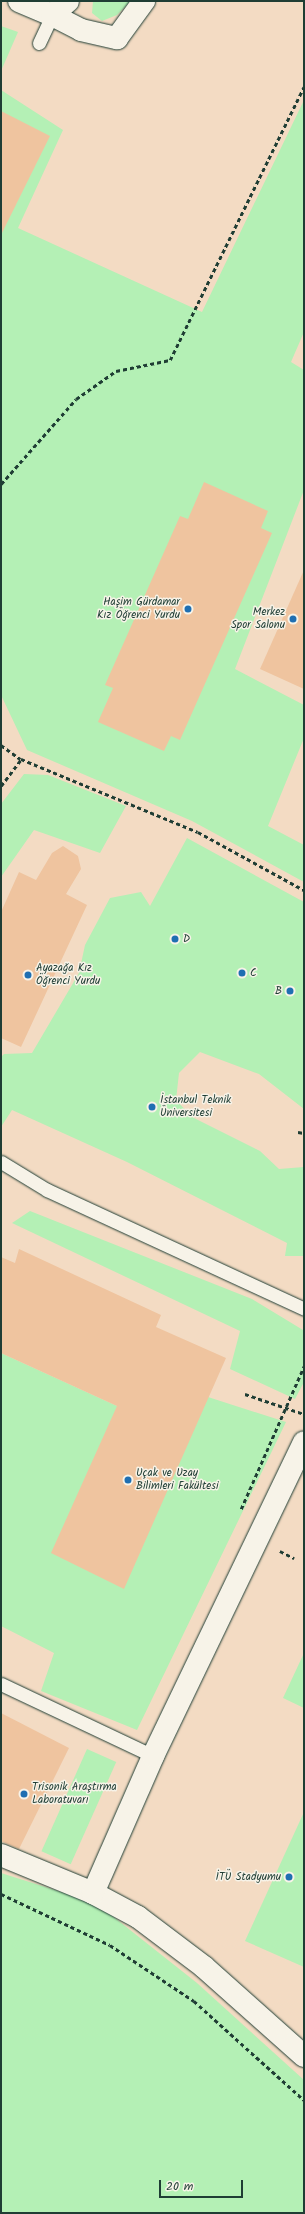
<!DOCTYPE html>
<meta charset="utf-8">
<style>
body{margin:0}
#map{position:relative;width:305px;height:2214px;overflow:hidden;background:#f5e5d2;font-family:Kalam,sans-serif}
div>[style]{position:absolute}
.built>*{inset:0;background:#f3dbc3;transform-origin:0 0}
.green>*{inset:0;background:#b4f0b5;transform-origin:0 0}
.building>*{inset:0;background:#efc49f}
.path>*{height:2.5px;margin-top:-1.25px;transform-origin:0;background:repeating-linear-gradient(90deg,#1f3d34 0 4px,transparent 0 7px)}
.roads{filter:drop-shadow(0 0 1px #1f3d34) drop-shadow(0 0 1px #1f3d34)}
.lane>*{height:13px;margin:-6.5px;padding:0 6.5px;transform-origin:6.5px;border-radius:6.5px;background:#f7f3e8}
.street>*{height:22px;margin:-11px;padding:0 11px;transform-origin:11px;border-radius:11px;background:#f7f3e8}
.dots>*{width:11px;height:11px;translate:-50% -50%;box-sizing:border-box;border:2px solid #f7f3e8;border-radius:50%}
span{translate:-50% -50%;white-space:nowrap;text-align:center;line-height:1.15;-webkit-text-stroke:3px #f7f3e8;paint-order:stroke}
.poi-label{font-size:11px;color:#1f3d34}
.right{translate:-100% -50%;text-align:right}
.left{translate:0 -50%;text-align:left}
.frame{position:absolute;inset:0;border:2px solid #1f3d34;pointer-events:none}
.scale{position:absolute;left:159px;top:2180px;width:84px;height:18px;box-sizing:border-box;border:2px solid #1f3d34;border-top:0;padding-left:5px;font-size:12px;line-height:14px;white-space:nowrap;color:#1f3d34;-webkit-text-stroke:3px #f7f3e8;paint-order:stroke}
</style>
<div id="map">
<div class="built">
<div style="left:1px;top:1px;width:303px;height:2212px"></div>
</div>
<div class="green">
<div style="clip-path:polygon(93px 1px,131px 1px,117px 15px,102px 21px,92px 13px)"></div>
<div style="clip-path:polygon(1px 26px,18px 32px,1px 71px)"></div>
<div style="clip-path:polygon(1px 90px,63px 130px,18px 228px,202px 312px,304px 100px,304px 332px,291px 362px,304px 370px,304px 490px,235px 669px,304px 705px,304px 738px,268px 826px,304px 845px,304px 882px,192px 821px,27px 750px,1px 695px)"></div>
<div style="clip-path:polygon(24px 774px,48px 775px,126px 806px,100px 853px,34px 830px,1px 877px,1px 804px)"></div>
<div style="clip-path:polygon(187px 838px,304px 902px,304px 1109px,259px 1074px,200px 1052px,179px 1073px,176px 1100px,192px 1117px,260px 1151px,279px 1169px,304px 1167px,304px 1256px,285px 1256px,287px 1243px,127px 1162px,12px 1110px,1px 1127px,1px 1057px,4px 1054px,32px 1053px,79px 973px,85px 945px,110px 898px,141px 892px,150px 906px)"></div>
<div style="clip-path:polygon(30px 1211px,252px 1299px,303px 1330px,304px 1382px,295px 1399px,230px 1369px,240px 1331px,12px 1223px)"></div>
<div style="clip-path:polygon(1px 1353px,117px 1406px,208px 1397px,286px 1422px,137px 1730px,41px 1691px,54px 1653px,1px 1626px)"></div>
<div style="clip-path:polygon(304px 1653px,304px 1708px,283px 1698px)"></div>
<div style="left:87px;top:1749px;width:32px;height:112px;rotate:24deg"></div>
<div style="clip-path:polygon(304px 1812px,304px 1967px,245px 1941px)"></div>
<div style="clip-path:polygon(1px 1873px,96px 1903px,197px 1983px,304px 2080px,304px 2213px,1px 2213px)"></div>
</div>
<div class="building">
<div style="clip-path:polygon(1px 111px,50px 136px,1px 235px)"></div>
<div style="clip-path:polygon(204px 482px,268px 511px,261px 528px,272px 533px,180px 740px,171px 736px,164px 751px,98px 722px,113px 688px,105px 685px,180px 516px,188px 519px)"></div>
<div style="clip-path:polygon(304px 570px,304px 689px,260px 669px)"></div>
<div style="clip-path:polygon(63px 846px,78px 856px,81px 869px,66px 894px,87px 905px,21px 1047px,1px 1038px,1px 912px,19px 872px,36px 880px,52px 853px)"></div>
<div style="clip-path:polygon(19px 1249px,161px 1315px,156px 1327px,226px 1358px,124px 1589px,51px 1553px,117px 1406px,1px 1353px,1px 1257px,15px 1263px)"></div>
<div style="clip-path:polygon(1px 1713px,69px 1748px,19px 1849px,1px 1841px)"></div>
</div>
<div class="path">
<div style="left:1px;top:484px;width:113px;rotate:-48.6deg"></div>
<div style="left:76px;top:399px;width:49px;rotate:-35deg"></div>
<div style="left:116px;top:371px;width:55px;rotate:-11.5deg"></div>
<div style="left:170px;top:360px;width:304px;rotate:-63.9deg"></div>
<div style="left:1px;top:745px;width:24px;rotate:36deg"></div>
<div style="left:1px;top:786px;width:34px;rotate:-53deg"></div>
<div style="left:21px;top:759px;width:191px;rotate:22.4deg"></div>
<div style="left:198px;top:832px;width:121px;rotate:28.7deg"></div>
<div style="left:298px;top:1132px;width:6px;rotate:9deg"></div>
<div style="left:245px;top:1394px;width:62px;rotate:18.7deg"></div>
<div style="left:241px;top:1509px;width:156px;rotate:-66.2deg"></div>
<div style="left:280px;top:1551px;width:16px;rotate:27deg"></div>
<div style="left:1px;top:1894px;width:120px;rotate:25.1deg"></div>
<div style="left:110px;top:1945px;width:101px;rotate:33.7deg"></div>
<div style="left:194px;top:2001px;width:148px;rotate:42deg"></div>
</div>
<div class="roads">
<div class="lane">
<div style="left:39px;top:43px;width:31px;rotate:-65deg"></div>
<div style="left:1px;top:1162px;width:54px;rotate:31.3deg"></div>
<div style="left:47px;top:1190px;width:283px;rotate:24.8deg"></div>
<div style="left:1px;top:1684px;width:168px;rotate:25.3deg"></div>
</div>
<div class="street">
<div style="left:19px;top:1px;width:36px;rotate:23deg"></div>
<div style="left:52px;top:15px;width:21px;rotate:-41deg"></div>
<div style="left:52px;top:15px;width:33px;rotate:27deg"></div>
<div style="left:81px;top:30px;width:37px;rotate:13deg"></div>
<div style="left:117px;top:38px;width:46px;rotate:-53.9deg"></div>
<div style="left:1px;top:1855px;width:100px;rotate:22.4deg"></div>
<div style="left:93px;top:1893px;width:51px;rotate:28.1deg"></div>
<div style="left:138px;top:1917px;width:83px;rotate:37.1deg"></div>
<div style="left:204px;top:1967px;width:134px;rotate:41.7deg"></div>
<div style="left:93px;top:1893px;width:150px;rotate:-66.3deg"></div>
<div style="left:153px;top:1756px;width:348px;rotate:-64.3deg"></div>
</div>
</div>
<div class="dots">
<div style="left:188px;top:609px;background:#1f6fb2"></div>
<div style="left:293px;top:619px;background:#1f6fb2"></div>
<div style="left:175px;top:939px;background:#1f6fb2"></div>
<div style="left:242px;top:973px;background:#1f6fb2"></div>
<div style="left:28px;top:975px;background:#1f6fb2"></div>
<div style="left:290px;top:991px;background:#1f6fb2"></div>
<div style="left:152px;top:1107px;background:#1f6fb2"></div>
<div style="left:128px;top:1480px;background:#1f6fb2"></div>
<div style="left:24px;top:1794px;background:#1f6fb2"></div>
<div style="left:289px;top:1877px;background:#1f6fb2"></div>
</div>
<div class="poi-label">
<span class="right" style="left:180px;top:609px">Haşim Gürdamar<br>Kız Öğrenci Yurdu</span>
<span class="right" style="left:285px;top:619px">Merkez<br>Spor Salonu</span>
<span class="left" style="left:183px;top:939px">D</span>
<span class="left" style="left:36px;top:975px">Ayazağa Kız<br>Öğrenci Yurdu</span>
<span class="left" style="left:250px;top:973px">C</span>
<span class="right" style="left:282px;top:991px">B</span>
<span class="left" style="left:160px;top:1107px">İstanbul Teknik<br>Üniversitesi</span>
<span class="left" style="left:136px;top:1480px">Uçak ve Uzay<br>Bilimleri Fakültesi</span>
<span class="left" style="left:32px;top:1794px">Trisonik Araştırma<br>Laboratuvarı</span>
<span class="right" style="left:281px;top:1877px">İTÜ Stadyumu</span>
</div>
<div class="frame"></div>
<div class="scale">20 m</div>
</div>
